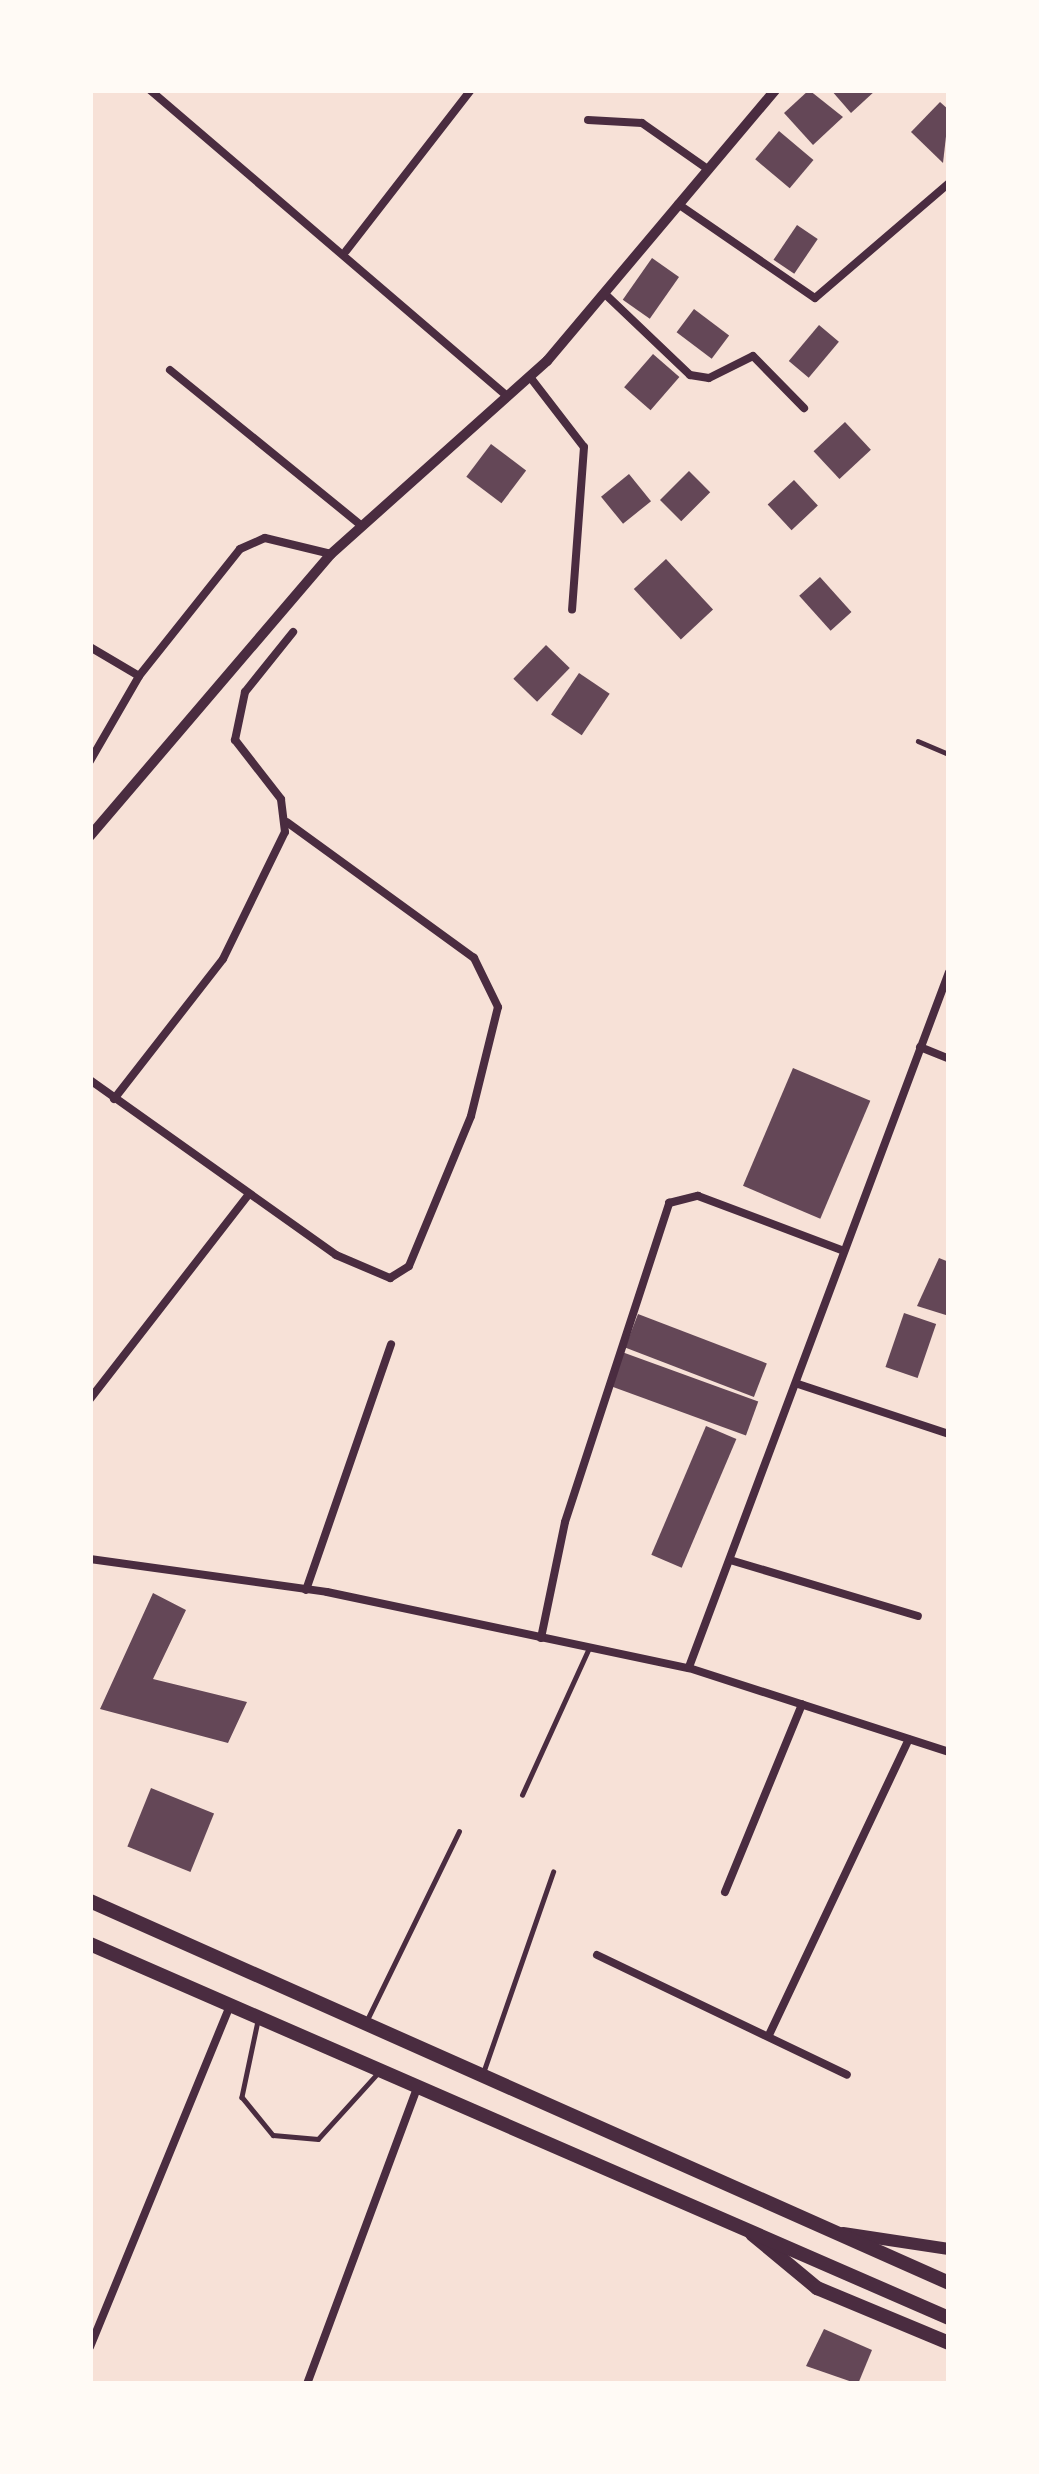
<!DOCTYPE html>
<style>
body{margin:0}
#map{position:relative;width:1039px;height:2474px;overflow:hidden;background:#f7e1d7;font-family:"Archivo Narrow",sans-serif}
div>[style]{position:absolute}
.building>*{inset:0;background:#644757;transform-origin:0 0}
.service>*{height:4.5px;margin:-2.25px;padding:0 2.25px;transform-origin:2.25px;border-radius:2.25px;background:#4a2c40}
.minor>*{height:8px;margin:-4px;padding:0 4px;transform-origin:4px;border-radius:4px;background:#4a2c40}
.tertiary>*{height:10px;margin:-5px;padding:0 5px;transform-origin:5px;border-radius:5px;background:#4a2c40}
.secondary>*{height:12px;margin:-6px;padding:0 6px;transform-origin:6px;border-radius:6px;background:#4a2c40}
.primary>*{height:14px;margin:-7px;padding:0 7px;transform-origin:7px;border-radius:7px;background:#4a2c40}
.trunk>*{height:14px;margin:-7px;padding:0 7px;transform-origin:7px;border-radius:7px;background:#4a2c40}
span{translate:-50% -50%;white-space:nowrap;text-align:center;line-height:1.15;-webkit-text-stroke:10px #fffaf5;paint-order:stroke}
.frame{position:absolute;inset:0;border:93px solid #fffaf5;pointer-events:none}
</style>
<div id="map">
<div class="building">
<div style="clip-path:polygon(809px 90px,843px 117px,813px 145px,784px 113px)"></div>
<div style="clip-path:polygon(831px 90px,876px 90px,851px 113px)"></div>
<div style="clip-path:polygon(940px 102px,949px 110px,943px 163px,911px 132px)"></div>
<div style="left:779px;top:131px;width:45px;height:37px;rotate:40deg"></div>
<div style="left:797px;top:225px;width:25px;height:42px;rotate:34deg"></div>
<div style="left:652px;top:258px;width:33px;height:51px;rotate:35deg"></div>
<div style="left:694px;top:309px;width:44px;height:29px;rotate:37deg"></div>
<div style="left:819px;top:325px;width:26px;height:47px;rotate:40deg"></div>
<div style="left:653px;top:354px;width:35px;height:44px;rotate:41deg"></div>
<div style="left:845px;top:422px;width:38px;height:43px;rotate:47deg"></div>
<div style="left:491px;top:444px;width:44px;height:41px;rotate:37deg"></div>
<div style="left:689px;top:471px;width:30px;height:41px;rotate:45deg"></div>
<div style="left:629px;top:474px;width:35px;height:36px;rotate:51deg"></div>
<div style="left:794px;top:480px;width:35px;height:36px;rotate:47deg"></div>
<div style="left:666px;top:559px;width:69px;height:44px;rotate:47deg"></div>
<div style="left:820px;top:577px;width:47px;height:28px;rotate:48deg"></div>
<div style="left:546px;top:645px;width:33px;height:47px;rotate:44deg"></div>
<div style="left:579px;top:673px;width:37px;height:50px;rotate:34deg"></div>
<div style="left:793px;top:1068px;width:84px;height:128px;rotate:23deg"></div>
<div style="clip-path:polygon(939px 1258px,949px 1262px,949px 1316px,917px 1306px)"></div>
<div style="left:904px;top:1313px;width:34px;height:57px;rotate:19deg"></div>
<div style="left:638px;top:1314px;width:138px;height:36px;rotate:21deg"></div>
<div style="left:622px;top:1352px;width:145px;height:36px;rotate:20deg"></div>
<div style="left:706px;top:1426px;width:33px;height:140px;rotate:23deg"></div>
<div style="clip-path:polygon(153px 1593px,186px 1610px,153px 1679px,247px 1702px,228px 1743px,100px 1709px)"></div>
<div style="left:151px;top:1788px;width:68px;height:63px;rotate:22deg"></div>
<div style="clip-path:polygon(824px 2329px,872px 2350px,858px 2384px,806px 2366px)"></div>
</div>
<div class="service">
<div style="left:918px;top:741px;width:34px;rotate:23deg"></div>
<div style="left:522px;top:1795px;width:162px;rotate:-65.5deg"></div>
<div style="left:258px;top:2021px;width:78px;rotate:101.9deg"></div>
<div style="left:242px;top:2097px;width:49px;rotate:50.8deg"></div>
<div style="left:273px;top:2135px;width:45px;rotate:5.1deg"></div>
<div style="left:318px;top:2139px;width:88px;rotate:-47.8deg"></div>
<div style="left:366px;top:2022px;width:212px;rotate:-64deg"></div>
<div style="left:483px;top:2073px;width:213px;rotate:-70.8deg"></div>
</div>
<div class="minor">
<div style="left:150px;top:90px;width:470px;rotate:40.6deg"></div>
<div style="left:588px;top:120px;width:54px;rotate:3.2deg"></div>
<div style="left:642px;top:123px;width:78px;rotate:35.1deg"></div>
<div style="left:678px;top:204px;width:166px;rotate:34.5deg"></div>
<div style="left:815px;top:298px;width:177px;rotate:-40.6deg"></div>
<div style="left:346px;top:251px;width:204px;rotate:-52.2deg"></div>
<div style="left:604px;top:293px;width:119px;rotate:43.6deg"></div>
<div style="left:690px;top:375px;width:19px;rotate:9deg"></div>
<div style="left:709px;top:378px;width:49px;rotate:-26.6deg"></div>
<div style="left:753px;top:356px;width:73px;rotate:45.6deg"></div>
<div style="left:170px;top:370px;width:247px;rotate:39.1deg"></div>
<div style="left:530px;top:377px;width:88px;rotate:52.4deg"></div>
<div style="left:584px;top:447px;width:163px;rotate:94.2deg"></div>
<div style="left:90px;top:647px;width:57px;rotate:30.6deg"></div>
<div style="left:90px;top:761px;width:98px;rotate:-60deg"></div>
<div style="left:139px;top:676px;width:162px;rotate:-51.5deg"></div>
<div style="left:240px;top:549px;width:27px;rotate:-24deg"></div>
<div style="left:265px;top:538px;width:68px;rotate:13.6deg"></div>
<div style="left:920px;top:1047px;width:31px;rotate:22deg"></div>
<div style="left:90px;top:1080px;width:302px;rotate:35.4deg"></div>
<div style="left:336px;top:1255px;width:59px;rotate:23.1deg"></div>
<div style="left:390px;top:1278px;width:22px;rotate:-32deg"></div>
<div style="left:409px;top:1266px;width:162px;rotate:-67.5deg"></div>
<div style="left:471px;top:1116px;width:112px;rotate:-76.1deg"></div>
<div style="left:498px;top:1007px;width:55px;rotate:-116.1deg"></div>
<div style="left:474px;top:958px;width:231px;rotate:-144deg"></div>
<div style="left:114px;top:1099px;width:177px;rotate:-52.1deg"></div>
<div style="left:223px;top:959px;width:141px;rotate:-64deg"></div>
<div style="left:285px;top:832px;width:33px;rotate:-97deg"></div>
<div style="left:281px;top:799px;width:75px;rotate:-127.9deg"></div>
<div style="left:235px;top:740px;width:49px;rotate:-78.2deg"></div>
<div style="left:245px;top:692px;width:77px;rotate:-51.3deg"></div>
<div style="left:798px;top:1384px;width:159px;rotate:18.3deg"></div>
<div style="left:90px;top:1399px;width:258px;rotate:-52.2deg"></div>
<div style="left:90px;top:1559px;width:239px;rotate:7.9deg"></div>
<div style="left:327px;top:1592px;width:370px;rotate:11.9deg"></div>
<div style="left:689px;top:1668px;width:273px;rotate:17.9deg"></div>
<div style="left:730px;top:1560px;width:196px;rotate:16.6deg"></div>
<div style="left:306px;top:1590px;width:260px;rotate:-70.9deg"></div>
<div style="left:541px;top:1638px;width:118px;rotate:-78.3deg"></div>
<div style="left:565px;top:1522px;width:336px;rotate:-71.9deg"></div>
<div style="left:669px;top:1203px;width:30px;rotate:-14deg"></div>
<div style="left:698px;top:1196px;width:156px;rotate:20.6deg"></div>
<div style="left:689px;top:1667px;width:742px;rotate:-69.49deg"></div>
<div style="left:725px;top:1892px;width:203px;rotate:-67.7deg"></div>
<div style="left:597px;top:1955px;width:277px;rotate:25.6deg"></div>
<div style="left:769px;top:2035px;width:327px;rotate:-64.7deg"></div>
<div style="left:90px;top:2347px;width:371px;rotate:-67.7deg"></div>
<div style="left:307px;top:2384px;width:319px;rotate:-69.6deg"></div>
</div>
<div class="tertiary">
<div style="left:90px;top:836px;width:371px;rotate:-49.5deg"></div>
<div style="left:331px;top:554px;width:290px;rotate:-41.8deg"></div>
<div style="left:547px;top:361px;width:354px;rotate:-49.9deg"></div>
</div>
<div class="secondary">
<div style="left:843px;top:2233px;width:107px;rotate:8.6deg"></div>
</div>
<div class="primary">
<div style="left:752px;top:2234px;width:85px;rotate:39.7deg"></div>
<div style="left:817px;top:2288px;width:143px;rotate:22.6deg"></div>
</div>
<div class="trunk">
<div style="left:90px;top:1901px;width:940px;rotate:23.97deg"></div>
<div style="left:90px;top:1944px;width:937px;rotate:23.53deg"></div>
</div>
<div class="frame"></div>
</div>
